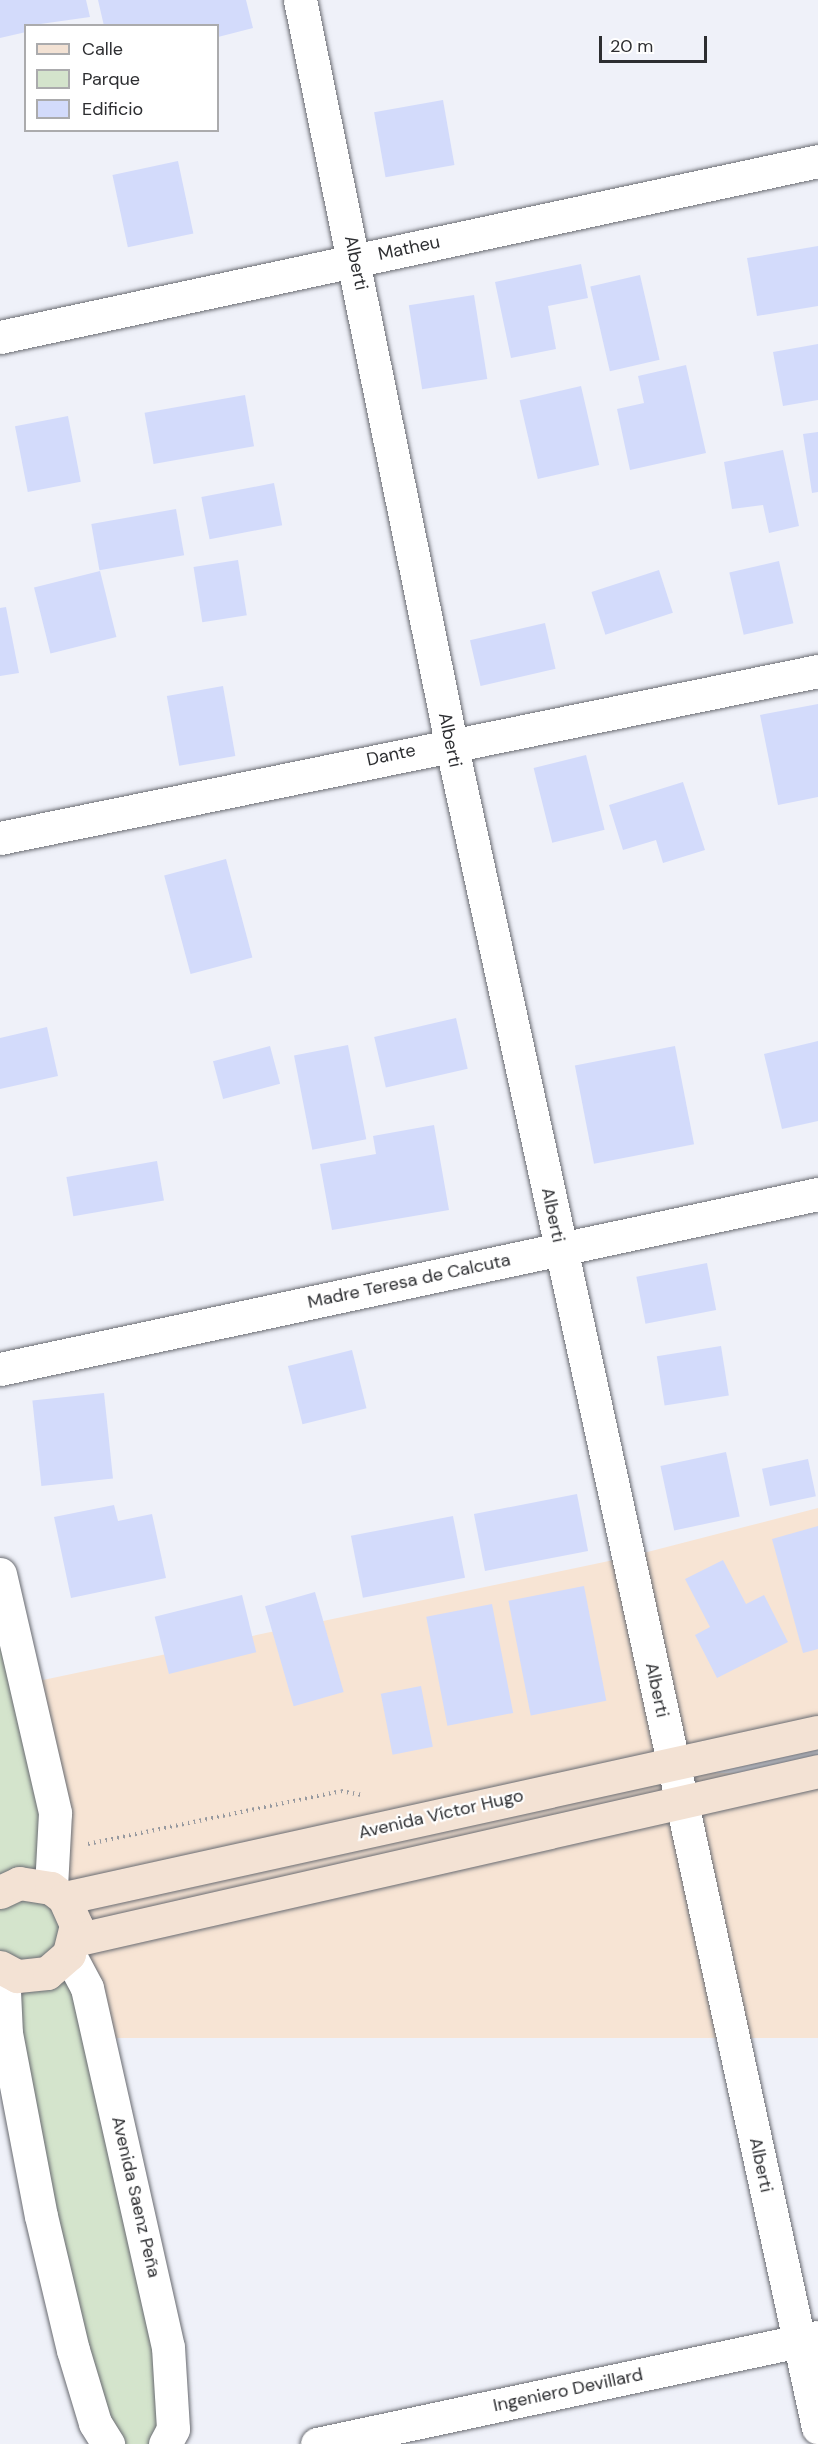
<!DOCTYPE html>
<meta charset="utf-8">
<style>
body{margin:0}
#map{position:relative;width:818px;height:2444px;overflow:hidden;background:#eff1f9;font-family:"DM Sans",sans-serif}
div>[style]{position:absolute}
.commercial>*{inset:0;background:#f7e4d4;transform-origin:0 0}
.green>*{inset:0;background:#d4e4cc}
.building>*{inset:0;background:#d3dbfb;transform-origin:0 0}
.path>*{height:4px;margin-top:-2px;transform-origin:0;background:repeating-linear-gradient(90deg,#97999f 0 1.5px,transparent 0 6px)}
.roads{filter:drop-shadow(0 0 2px #696b71) drop-shadow(0 0 2px #696b71)}
.minor>*{height:33px;margin:-16.5px;padding:0 16.5px;transform-origin:16.5px;border-radius:16.5px;background:#fff}
.secondary>*{height:33px;margin:-16.5px;padding:0 16.5px;transform-origin:16.5px;border-radius:16.5px;background:#f3e2d4}
span{translate:-50% -50%;white-space:nowrap;text-align:center;line-height:1.15;-webkit-text-stroke:4.5px #fff;paint-order:stroke}
.street-label{font-size:18px;color:#2d2e31}
.legend{position:absolute;left:24px;top:24px;width:195px;height:108px;box-sizing:border-box;background:#fff;border:2px solid #ababad;margin:0;padding:8px 10px;list-style:none;font-size:18px;color:#2d2e31}
.legend li{display:flex;align-items:center;gap:12px;height:30px}
.legend b{width:30px;border:2px solid #ababad}
.scale{position:absolute;left:599px;top:36px;width:108px;height:27px;box-sizing:border-box;border:3px solid #2d2e31;border-top:0;padding-left:8px;font-size:18px;line-height:21px;white-space:nowrap;color:#2d2e31;-webkit-text-stroke:4px #fff;paint-order:stroke}
</style>
<div id="map">
<div class="commercial">
<div style="clip-path:polygon(818px 1508px,818px 1732px,0 1906px,0 1689px,628px 1557px)"></div>
<div style="left:818px;top:1773px;width:265px;height:837px;rotate:90deg"></div>
</div>
<div class="green">
<div style="clip-path:polygon(0 1574px,64px 1898px,142px 2215px,165px 2444px,108px 2444px,0 2003px)"></div>
</div>
<div class="building">
<div style="clip-path:polygon(0 0,86px 0,90px 17px,26px 26px,26px 32px,0 38px)"></div>
<div style="clip-path:polygon(98px 0,246px 0,253px 28px,218px 37px,218px 26px,104px 26px)"></div>
<div style="left:443px;top:100px;width:66px;height:70px;rotate:80deg"></div>
<div style="left:178px;top:161px;width:74px;height:67px;rotate:78deg"></div>
<div style="clip-path:polygon(818px 246px,818px 306px,757px 316px,747px 258px)"></div>
<div style="clip-path:polygon(581px 264px,588px 298px,548px 306px,556px 349px,511px 358px,495px 282px)"></div>
<div style="left:640px;top:275px;width:87px;height:51px;rotate:77deg"></div>
<div style="left:474px;top:295px;width:85px;height:66px;rotate:81deg"></div>
<div style="clip-path:polygon(818px 344px,818px 400px,783px 406px,773px 352px)"></div>
<div style="clip-path:polygon(686px 365px,706px 453px,630px 470px,617px 409px,644px 403px,638px 376px)"></div>
<div style="left:581px;top:386px;width:81px;height:63px;rotate:77deg"></div>
<div style="left:245px;top:395px;width:52px;height:102px;rotate:80deg"></div>
<div style="left:68px;top:416px;width:67px;height:54px;rotate:79deg"></div>
<div style="clip-path:polygon(818px 432px,818px 492px,812px 493px,803px 434px)"></div>
<div style="clip-path:polygon(783px 450px,799px 526px,769px 533px,763px 505px,732px 509px,724px 462px)"></div>
<div style="left:274px;top:483px;width:43px;height:74px;rotate:79deg"></div>
<div style="left:176px;top:509px;width:47px;height:86px;rotate:80deg"></div>
<div style="left:238px;top:560px;width:56px;height:45px;rotate:81deg"></div>
<div style="left:779px;top:561px;width:64px;height:51px;rotate:77deg"></div>
<div style="left:659px;top:570px;width:45px;height:71px;rotate:72deg"></div>
<div style="left:100px;top:571px;width:68px;height:68px;rotate:76deg"></div>
<div style="clip-path:polygon(6px 607px,19px 673px,0 676px,0 608px)"></div>
<div style="left:545px;top:623px;width:47px;height:77px;rotate:77deg"></div>
<div style="left:223px;top:686px;width:71px;height:57px;rotate:80deg"></div>
<div style="clip-path:polygon(818px 704px,818px 797px,778px 805px,760px 715px)"></div>
<div style="left:586px;top:755px;width:77px;height:54px;rotate:76deg"></div>
<div style="clip-path:polygon(683px 782px,705px 850px,663px 863px,656px 840px,623px 850px,609px 805px)"></div>
<div style="left:226px;top:859px;width:102px;height:64px;rotate:75deg"></div>
<div style="left:456px;top:1018px;width:52px;height:84px;rotate:77deg"></div>
<div style="clip-path:polygon(47px 1027px,58px 1076px,0 1089px,0 1038px)"></div>
<div style="clip-path:polygon(818px 1041px,818px 1121px,782px 1129px,764px 1054px)"></div>
<div style="left:348px;top:1045px;width:96px;height:55px;rotate:79deg"></div>
<div style="left:270px;top:1046px;width:39px;height:59px;rotate:75deg"></div>
<div style="left:675px;top:1046px;width:100px;height:102px;rotate:79deg"></div>
<div style="clip-path:polygon(434px 1125px,449px 1210px,332px 1230px,320px 1164px,376px 1154px,373px 1136px)"></div>
<div style="left:157px;top:1161px;width:40px;height:92px;rotate:80deg"></div>
<div style="left:707px;top:1263px;width:48px;height:72px;rotate:79deg"></div>
<div style="left:721px;top:1346px;width:50px;height:65px;rotate:81deg"></div>
<div style="left:352px;top:1350px;width:60px;height:66px;rotate:76deg"></div>
<div style="left:104px;top:1393px;width:86px;height:72px;rotate:84deg"></div>
<div style="left:726px;top:1452px;width:66px;height:67px;rotate:78deg"></div>
<div style="left:808px;top:1459px;width:38px;height:47px;rotate:78deg"></div>
<div style="left:577px;top:1494px;width:58px;height:105px;rotate:79deg"></div>
<div style="clip-path:polygon(114px 1505px,118px 1521px,152px 1514px,166px 1578px,71px 1598px,54px 1517px)"></div>
<div style="left:453px;top:1516px;width:63px;height:104px;rotate:79deg"></div>
<div style="clip-path:polygon(818px 1526px,818px 1649px,803px 1653px,772px 1539px)"></div>
<div style="clip-path:polygon(723px 1560px,746px 1604px,764px 1595px,788px 1642px,717px 1678px,695px 1635px,710px 1627px,685px 1579px)"></div>
<div style="left:584px;top:1586px;width:117px;height:77px;rotate:79deg"></div>
<div style="left:315px;top:1592px;width:104px;height:52px;rotate:74deg"></div>
<div style="left:242px;top:1595px;width:59px;height:90px;rotate:76deg"></div>
<div style="left:492px;top:1604px;width:111px;height:67px;rotate:79deg"></div>
<div style="left:421px;top:1686px;width:62px;height:41px;rotate:79deg"></div>
</div>
<div class="path">
<div style="left:88px;top:1844px;width:258px;rotate:-11.8deg"></div>
<div style="left:341px;top:1791px;width:21px;rotate:11deg"></div>
</div>
<div class="roads">
<div class="minor">
<div style="left:300px;top:0;width:758px;rotate:78.51deg"></div>
<div style="left:451px;top:743px;width:1724px;rotate:77.71deg"></div>
<div style="left:0;top:337px;width:837px;rotate:-12.14deg"></div>
<div style="left:0;top:838px;width:835px;rotate:-11.54deg"></div>
<div style="left:0;top:1369px;width:837px;rotate:-12.08deg"></div>
<div style="left:0;top:1574px;width:245px;rotate:77deg"></div>
<div style="left:55px;top:1813px;width:75px;rotate:93.1deg"></div>
<div style="left:69px;top:1954px;width:38px;rotate:62deg"></div>
<div style="left:87px;top:1988px;width:368px;rotate:77.3deg"></div>
<div style="left:168px;top:2347px;width:82px;rotate:86.5deg"></div>
<div style="left:173px;top:2429px;width:17px;rotate:118deg"></div>
<div style="left:3px;top:1970px;width:63px;rotate:87.3deg"></div>
<div style="left:6px;top:2033px;width:186px;rotate:79.2deg"></div>
<div style="left:41px;top:2216px;width:138px;rotate:76.6deg"></div>
<div style="left:73px;top:2350px;width:76px;rotate:73.2deg"></div>
<div style="left:95px;top:2423px;width:25px;rotate:58deg"></div>
<div style="left:317px;top:2444px;width:512px;rotate:-12.06deg"></div>
</div>
<div class="secondary">
<div style="left:0;top:1892px;width:21px;rotate:-25deg"></div>
<div style="left:19px;top:1883px;width:32px;rotate:9deg"></div>
<div style="left:51px;top:1888px;width:16px;rotate:38deg"></div>
<div style="left:64px;top:1898px;width:30px;rotate:66deg"></div>
<div style="left:76px;top:1925px;width:30px;rotate:104deg"></div>
<div style="left:69px;top:1954px;width:29px;rotate:139deg"></div>
<div style="left:47px;top:1973px;width:30px;rotate:174deg"></div>
<div style="left:17px;top:1976px;width:19px;rotate:-152deg"></div>
<div style="left:64px;top:1898px;width:772px;rotate:-12.42deg"></div>
<div style="left:75px;top:1940px;width:762px;rotate:-12.81deg"></div>
</div>
</div>
<div class="street-label">
<span style="left:409px;top:248px;rotate:-12deg">Matheu</span>
<span style="left:356px;top:263px;rotate:78deg">Alberti</span>
<span style="left:450px;top:740px;rotate:78deg">Alberti</span>
<span style="left:391px;top:755px;rotate:-12deg">Dante</span>
<span style="left:553px;top:1215px;rotate:78deg">Alberti</span>
<span style="left:409px;top:1281px;rotate:-12deg">Madre Teresa de Calcuta</span>
<span style="left:657px;top:1690px;rotate:78deg">Alberti</span>
<span style="left:441px;top:1814px;rotate:-13deg">Avenida Víctor Hugo</span>
<span style="left:761px;top:2165px;rotate:78deg">Alberti</span>
<span style="left:136px;top:2197px;rotate:77deg">Avenida Saenz Peña</span>
<span style="left:568px;top:2390px;rotate:-12deg">Ingeniero Devillard</span>
</div>
<ul class="legend">
<li><b style="height:8px;background:#f3e2d4"></b>Calle</li>
<li><b style="height:16px;background:#d4e4cc"></b>Parque</li>
<li><b style="height:16px;background:#d3dbfb"></b>Edificio</li>
</ul>
<div class="scale">20 m</div>
</div>
